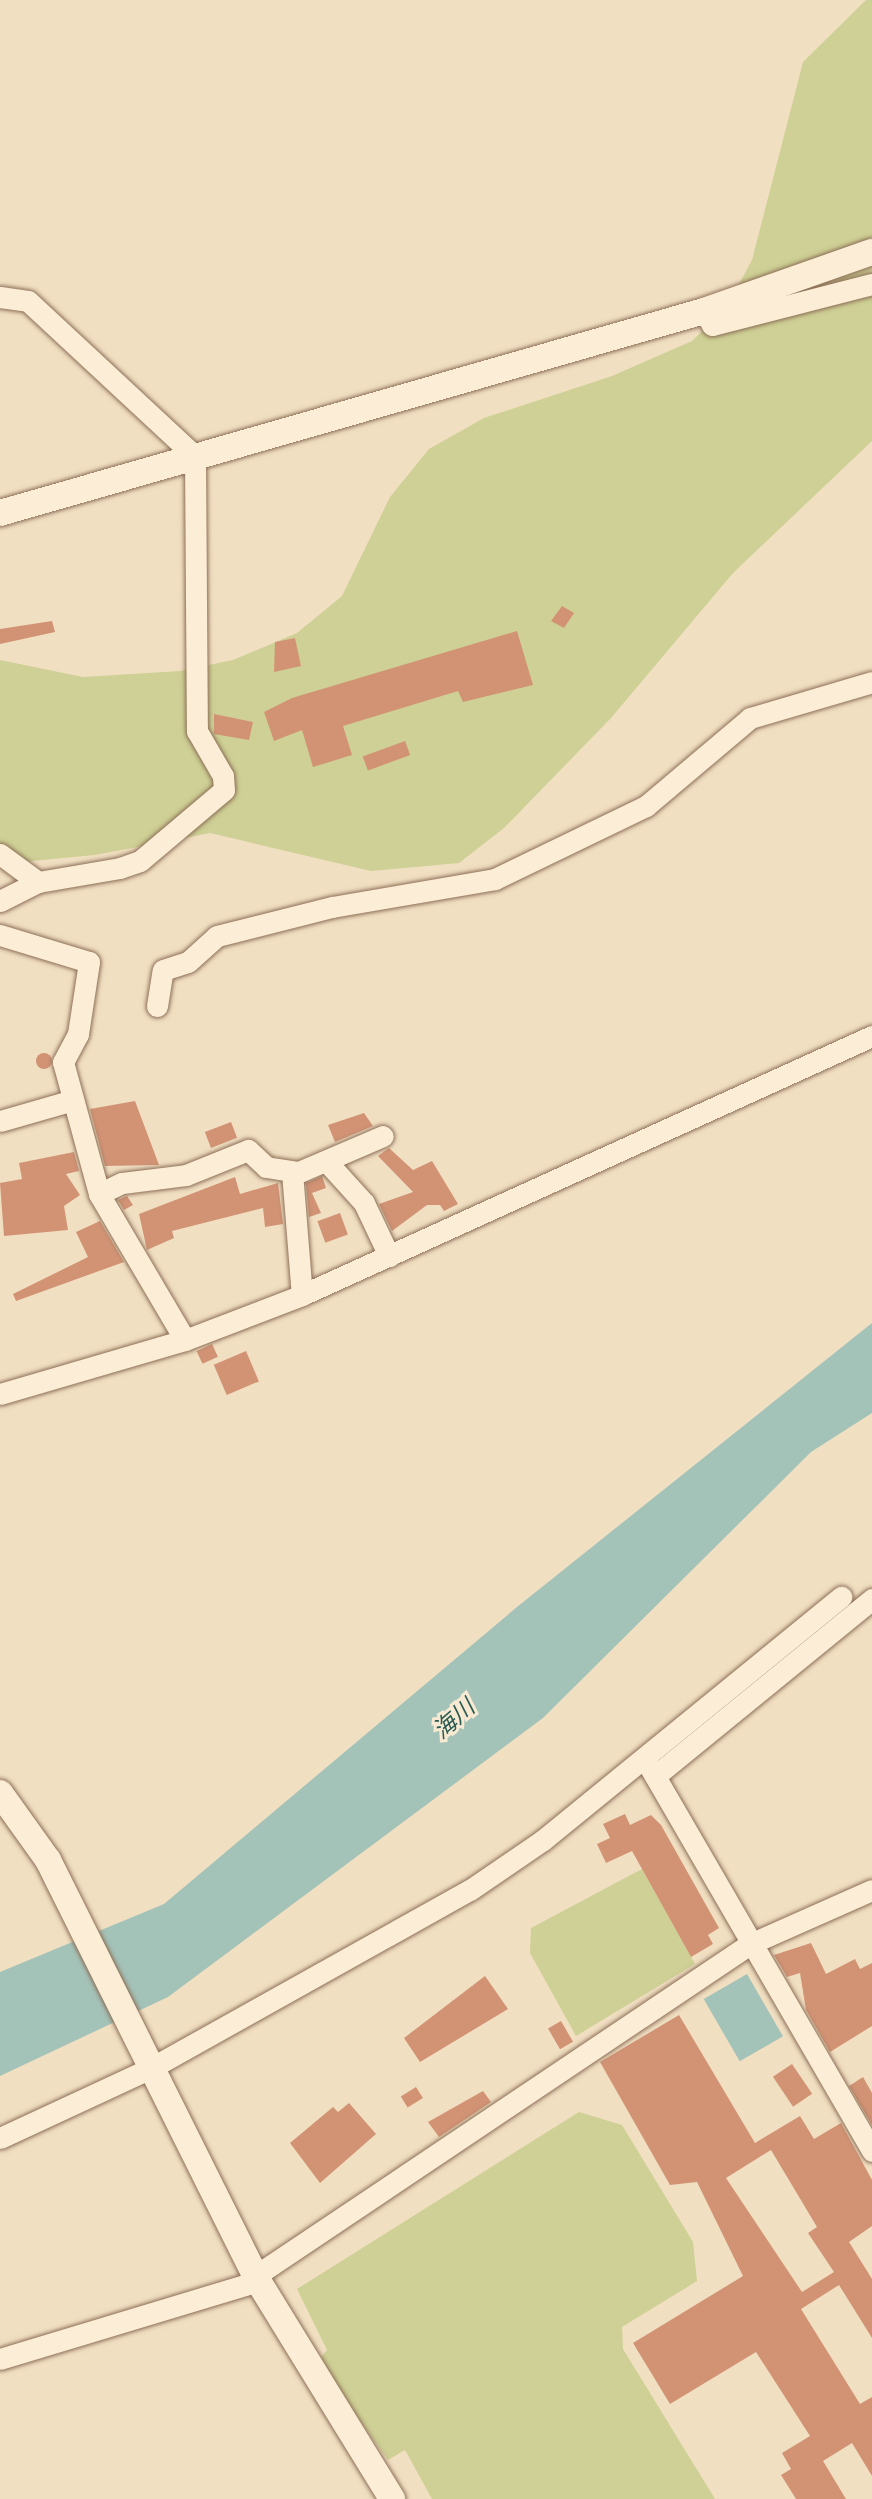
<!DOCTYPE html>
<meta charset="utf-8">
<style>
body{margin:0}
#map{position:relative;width:872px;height:2499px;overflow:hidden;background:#f1dfc2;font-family:"IBM Plex Serif","Noto Sans JP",serif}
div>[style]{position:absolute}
.green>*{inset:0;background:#ced095}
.water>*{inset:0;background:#a4c3b8;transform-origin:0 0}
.building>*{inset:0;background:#d29375;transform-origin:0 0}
.round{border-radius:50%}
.roads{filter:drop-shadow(0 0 2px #8c6f57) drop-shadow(0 0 2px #8c6f57)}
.minor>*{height:21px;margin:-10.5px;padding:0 10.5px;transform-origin:10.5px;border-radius:10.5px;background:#fbedd6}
.tertiary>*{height:26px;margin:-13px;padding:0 13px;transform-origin:13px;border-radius:13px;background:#fbedd6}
span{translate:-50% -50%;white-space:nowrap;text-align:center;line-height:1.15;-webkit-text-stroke:6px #f8ead2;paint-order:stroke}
.water-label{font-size:23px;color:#2b5c54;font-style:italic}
</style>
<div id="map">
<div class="green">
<div style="clip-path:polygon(866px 0,872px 0,872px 441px,733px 573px,611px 718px,504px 828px,459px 863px,371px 871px,210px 833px,95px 855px,0 864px,0 660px,83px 677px,180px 671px,233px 660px,297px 633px,342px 596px,390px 497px,429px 449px,484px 418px,612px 376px,692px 341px,726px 308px,752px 260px,803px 62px)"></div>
<div style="clip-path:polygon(642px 1869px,695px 1964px,576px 2036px,530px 1953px,531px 1928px)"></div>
<div style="clip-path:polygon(579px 2112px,622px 2125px,693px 2242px,697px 2281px,622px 2327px,623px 2349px,715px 2499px,432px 2499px,405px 2450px,388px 2460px,347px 2402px,321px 2357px,327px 2350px,297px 2289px)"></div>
</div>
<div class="water">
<div style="clip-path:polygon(872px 1323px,872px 1413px,811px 1452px,543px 1718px,168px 1997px,0 2076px,0 1972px,164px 1904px,517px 1607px)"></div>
<div style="left:747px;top:1974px;width:72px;height:50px;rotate:60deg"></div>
</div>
<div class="building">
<div style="clip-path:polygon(562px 606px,574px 613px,564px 628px,551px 621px)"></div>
<div style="clip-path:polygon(52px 621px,55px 632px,0 644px,0 629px)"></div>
<div style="clip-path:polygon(517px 631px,533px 685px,463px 702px,458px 691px,343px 726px,352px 755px,313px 767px,302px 730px,274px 741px,264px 712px,292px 698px)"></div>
<div style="clip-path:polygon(295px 638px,301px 666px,274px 672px,275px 642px)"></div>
<div style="clip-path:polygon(214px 714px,253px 722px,249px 740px,214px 734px)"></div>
<div style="left:405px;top:741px;width:15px;height:45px;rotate:70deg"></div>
<div class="round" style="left:36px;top:1053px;width:16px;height:16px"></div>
<div style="clip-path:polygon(135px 1101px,159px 1165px,105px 1166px,90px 1109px)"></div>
<div style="clip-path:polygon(364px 1113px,373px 1126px,335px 1142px,328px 1125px)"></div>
<div style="left:231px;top:1122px;width:17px;height:28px;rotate:69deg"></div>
<div style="clip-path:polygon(389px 1148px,413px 1170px,432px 1161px,458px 1204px,444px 1211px,440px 1205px,427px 1205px,392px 1231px,379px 1204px,413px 1192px,378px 1156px)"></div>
<div style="clip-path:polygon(74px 1152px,79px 1171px,66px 1174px,80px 1195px,64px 1206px,68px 1230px,4px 1236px,0 1183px,22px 1179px,19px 1163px)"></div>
<div style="clip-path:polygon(322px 1176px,326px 1188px,312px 1193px,321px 1213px,309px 1217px,306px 1183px)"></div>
<div style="clip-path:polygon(235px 1177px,240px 1194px,278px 1183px,283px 1224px,265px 1227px,263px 1208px,172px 1231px,174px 1238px,147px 1250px,139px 1214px)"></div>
<div style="clip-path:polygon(127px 1196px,133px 1205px,124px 1210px,118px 1200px)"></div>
<div style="left:340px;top:1213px;width:23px;height:24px;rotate:70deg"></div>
<div style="clip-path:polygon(100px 1221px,124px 1262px,16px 1301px,13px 1294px,88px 1257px,76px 1232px)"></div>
<div style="left:212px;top:1344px;width:14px;height:17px;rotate:65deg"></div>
<div style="left:246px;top:1351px;width:33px;height:35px;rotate:67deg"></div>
<div style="clip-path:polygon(625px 1814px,630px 1825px,651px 1815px,661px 1825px,719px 1928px,708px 1935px,713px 1944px,691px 1957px,632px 1851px,606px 1863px,597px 1844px,610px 1838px,603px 1824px)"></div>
<div style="clip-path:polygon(811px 1943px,826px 1974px,855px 1959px,860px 1969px,872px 1963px,872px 2026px,830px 2052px,806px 2010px,800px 1973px,787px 1977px,774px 1955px)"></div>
<div style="clip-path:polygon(485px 1976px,508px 2009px,420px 2062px,404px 2038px)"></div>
<div style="clip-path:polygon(evenodd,679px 2015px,755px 2143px,800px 2116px,814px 2139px,841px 2123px,872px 2180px,872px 2226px,849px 2242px,872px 2279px,872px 2338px,839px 2285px,801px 2309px,860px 2404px,872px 2397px,872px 2476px,852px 2443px,823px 2461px,846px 2499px,796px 2499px,781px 2475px,791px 2469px,782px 2453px,810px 2436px,756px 2352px,670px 2404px,633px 2343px,743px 2276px,697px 2182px,670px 2185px,600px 2062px,679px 2015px,771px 2150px,817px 2227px,808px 2233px,834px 2272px,802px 2292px,726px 2178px,771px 2150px)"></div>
<div style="left:561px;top:2021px;width:24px;height:15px;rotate:60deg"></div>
<div style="left:792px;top:2064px;width:36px;height:23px;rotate:56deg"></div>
<div style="clip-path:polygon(863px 2077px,872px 2093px,872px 2125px,849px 2086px)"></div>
<div style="left:416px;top:2087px;width:13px;height:18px;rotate:58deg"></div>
<div style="clip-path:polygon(483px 2091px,491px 2102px,439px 2137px,428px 2122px)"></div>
<div style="clip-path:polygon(349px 2103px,376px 2134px,320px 2183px,290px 2143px,333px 2107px,338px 2112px)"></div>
</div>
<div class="roads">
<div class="minor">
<div style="left:0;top:297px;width:28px;rotate:8deg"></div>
<div style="left:28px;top:301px;width:228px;rotate:42.9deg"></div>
<div style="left:195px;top:456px;width:275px;rotate:89.6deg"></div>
<div style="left:197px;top:731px;width:52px;rotate:60deg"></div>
<div style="left:223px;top:776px;width:14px;rotate:86deg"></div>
<div style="left:224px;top:790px;width:110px;rotate:139.8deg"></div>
<div style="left:140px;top:861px;width:21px;rotate:161deg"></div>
<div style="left:120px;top:868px;width:83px;rotate:170.3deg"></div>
<div style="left:38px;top:882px;width:47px;rotate:-143.6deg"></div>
<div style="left:704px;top:311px;width:16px;rotate:60deg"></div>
<div style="left:712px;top:325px;width:165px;rotate:-14.4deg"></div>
<div style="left:0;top:901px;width:42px;rotate:-26.6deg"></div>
<div style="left:0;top:935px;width:93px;rotate:16.9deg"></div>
<div style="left:89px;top:962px;width:73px;rotate:98.7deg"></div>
<div style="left:78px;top:1034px;width:32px;rotate:118deg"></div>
<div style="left:63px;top:1062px;width:137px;rotate:74.7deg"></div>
<div style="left:99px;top:1194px;width:169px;rotate:59.5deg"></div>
<div style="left:157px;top:1006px;width:36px;rotate:-81deg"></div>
<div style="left:163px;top:970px;width:26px;rotate:-18deg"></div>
<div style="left:188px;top:962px;width:39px;rotate:-42deg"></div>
<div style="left:217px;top:936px;width:119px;rotate:-14.2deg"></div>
<div style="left:332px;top:907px;width:165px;rotate:-9.7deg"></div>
<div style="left:495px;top:879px;width:168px;rotate:-25.8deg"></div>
<div style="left:646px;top:806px;width:136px;rotate:-40.2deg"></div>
<div style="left:750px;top:718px;width:127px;rotate:-16.4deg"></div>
<div style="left:0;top:1121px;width:76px;rotate:-16deg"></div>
<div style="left:327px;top:1162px;width:55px;rotate:47.9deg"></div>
<div style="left:364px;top:1203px;width:59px;rotate:64.7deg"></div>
<div style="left:292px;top:1172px;width:123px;rotate:85.4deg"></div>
<div style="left:99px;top:1194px;width:25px;rotate:-26deg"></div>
<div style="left:122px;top:1183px;width:64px;rotate:-7.1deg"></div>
<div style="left:186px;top:1175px;width:67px;rotate:-22deg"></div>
<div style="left:248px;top:1150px;width:25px;rotate:43deg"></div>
<div style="left:266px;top:1167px;width:33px;rotate:9deg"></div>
<div style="left:299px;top:1172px;width:91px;rotate:-23.2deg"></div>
<div style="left:0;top:1394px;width:193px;rotate:-16.3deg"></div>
<div style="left:185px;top:1340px;width:125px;rotate:-21deg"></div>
<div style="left:302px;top:1295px;width:626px;rotate:-24.44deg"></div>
<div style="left:645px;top:1759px;width:453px;rotate:59.9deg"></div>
<div style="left:655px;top:1776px;width:280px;rotate:-39.2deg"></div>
<div style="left:0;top:2138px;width:166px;rotate:-24.9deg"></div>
<div style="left:151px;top:2068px;width:365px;rotate:-29.2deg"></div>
<div style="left:470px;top:1890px;width:88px;rotate:-34.4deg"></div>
<div style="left:543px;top:1840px;width:385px;rotate:-39.2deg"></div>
<div style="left:255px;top:2276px;width:596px;rotate:-33.85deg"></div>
<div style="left:750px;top:1944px;width:133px;rotate:-23.9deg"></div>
<div style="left:0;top:2359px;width:270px;rotate:-16.8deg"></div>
</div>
<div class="tertiary">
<div style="left:0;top:513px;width:732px;rotate:-16.01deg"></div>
<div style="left:704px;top:311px;width:178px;rotate:-19.4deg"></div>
<div style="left:0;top:1793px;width:82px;rotate:54.4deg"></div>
<div style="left:48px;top:1860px;width:465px;rotate:63.5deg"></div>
<div style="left:255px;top:2276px;width:262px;rotate:58.4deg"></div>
</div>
</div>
<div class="water-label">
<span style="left:453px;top:1718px;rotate:-41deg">海川</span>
</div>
</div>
